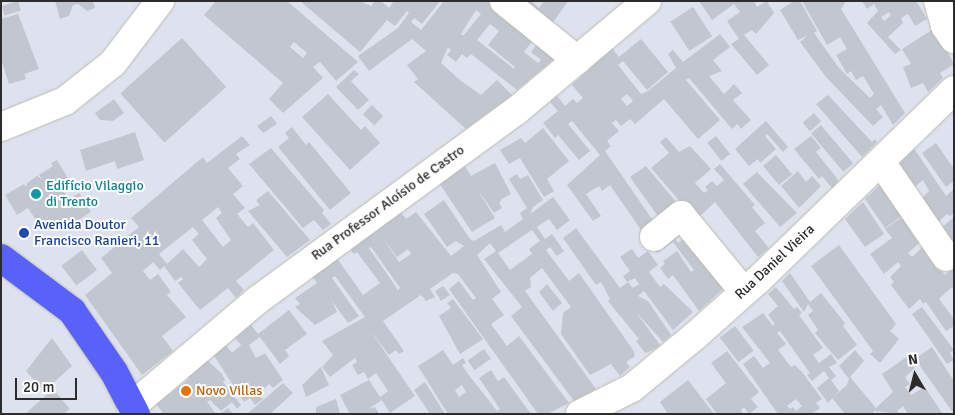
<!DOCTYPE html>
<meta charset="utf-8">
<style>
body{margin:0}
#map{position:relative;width:955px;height:415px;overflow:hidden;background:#dee2ef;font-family:Signika,sans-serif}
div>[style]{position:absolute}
.building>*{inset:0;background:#c2c6d0;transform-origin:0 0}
.roads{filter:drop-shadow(0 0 1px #bdbcae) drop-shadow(0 0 1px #bdbcae)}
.minor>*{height:28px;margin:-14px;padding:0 14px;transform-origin:14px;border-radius:14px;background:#fff}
.major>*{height:28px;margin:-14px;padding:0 14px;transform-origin:14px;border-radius:14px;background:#5862fa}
.dots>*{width:14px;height:14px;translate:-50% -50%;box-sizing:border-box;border:2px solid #fff;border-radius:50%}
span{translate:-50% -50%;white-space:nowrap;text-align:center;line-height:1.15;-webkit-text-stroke:4px #fff;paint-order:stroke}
.culture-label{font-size:14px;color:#0d838f}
.left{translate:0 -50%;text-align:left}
.street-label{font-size:14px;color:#2c2c2c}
.transit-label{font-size:14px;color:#164399}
.food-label{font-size:14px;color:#c56008}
.frame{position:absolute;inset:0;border:2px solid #2c2c2c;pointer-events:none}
.north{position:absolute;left:890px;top:350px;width:50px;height:50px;-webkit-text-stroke:4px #fff;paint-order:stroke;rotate:352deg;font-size:14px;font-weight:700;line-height:20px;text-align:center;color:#2c2c2c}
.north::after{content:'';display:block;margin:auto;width:18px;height:22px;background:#2c2c2c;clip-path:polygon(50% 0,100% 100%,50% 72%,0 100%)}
.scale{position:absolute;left:15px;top:378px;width:62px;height:22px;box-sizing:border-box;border:2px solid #2c2c2c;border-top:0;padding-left:6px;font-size:15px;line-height:18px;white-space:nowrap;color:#2c2c2c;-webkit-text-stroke:4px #fff;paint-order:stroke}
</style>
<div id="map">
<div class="building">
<div style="left:18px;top:1px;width:10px;height:17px;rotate:73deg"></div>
<div style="clip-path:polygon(55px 1px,93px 1px,95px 8px,87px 11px,78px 4px,73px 5px,69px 16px,60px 19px)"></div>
<div style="clip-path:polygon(evenodd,216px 1px,287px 1px,358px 62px,336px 81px,320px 62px,313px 67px,323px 78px,283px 113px,269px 99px,283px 83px,204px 15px,216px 1px,294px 42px,307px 53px,303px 58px,290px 47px,294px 42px)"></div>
<div style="clip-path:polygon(evenodd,300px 1px,359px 1px,371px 6px,375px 1px,381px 1px,389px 8px,394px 1px,440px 1px,422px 24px,414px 18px,411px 22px,421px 30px,444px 1px,494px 1px,534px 39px,524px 52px,538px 63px,541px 60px,531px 52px,541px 39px,555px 58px,517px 90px,471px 54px,467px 58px,462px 54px,456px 62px,447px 55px,451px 50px,448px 47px,441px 63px,461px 81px,481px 95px,497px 80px,512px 95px,466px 129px,414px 82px,418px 79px,407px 65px,426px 51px,412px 39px,369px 71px,358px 56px,398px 28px,409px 13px,407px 11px,395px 26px,387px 20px,360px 52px,300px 1px,476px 10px,481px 14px,463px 36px,461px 34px,476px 10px,300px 1px,490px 24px,499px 31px,488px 45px,515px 67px,514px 69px,477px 40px,490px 24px)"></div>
<div style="clip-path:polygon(516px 1px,531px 1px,539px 8px,544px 1px,568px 1px,549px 28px)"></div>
<div style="clip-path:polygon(699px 1px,754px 1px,757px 7px,767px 1px,774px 13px,756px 34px,752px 30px,744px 35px,769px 65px,757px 75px,731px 44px,739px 39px,727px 21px,740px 12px,734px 4px,712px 20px)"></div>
<div style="clip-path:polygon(794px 1px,800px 1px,817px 31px,814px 33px,839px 68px,870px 98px,874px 94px,863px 76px,856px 80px,851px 71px,847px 74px,836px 55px,847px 49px,840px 37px,827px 45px,802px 1px,846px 1px,841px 9px,905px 113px,893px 125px,881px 105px,876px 109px,883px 117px,873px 126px,826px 77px,800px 42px,808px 35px,798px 40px,780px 10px)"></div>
<div style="clip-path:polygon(evenodd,862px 1px,916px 1px,927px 19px,915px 26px,908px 14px,901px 18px,903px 23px,888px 37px,901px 50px,895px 54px,867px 23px,878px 11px,874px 4px,867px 9px,862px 1px,889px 12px,891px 15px,884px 21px,881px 17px,889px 12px)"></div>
<div style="left:693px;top:7px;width:35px;height:27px;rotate:57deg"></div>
<div style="clip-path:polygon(18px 14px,39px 69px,24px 74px,26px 79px,9px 84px,1px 59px,1px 19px)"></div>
<div style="clip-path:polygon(935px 28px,954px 64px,940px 73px,943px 78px,928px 92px,923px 83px,911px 88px,903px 67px,911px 64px,902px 49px)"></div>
<div style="clip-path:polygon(evenodd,720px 34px,730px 47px,713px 60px,722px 71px,709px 76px,724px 94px,734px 84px,742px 93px,733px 100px,751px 120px,741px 129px,737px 124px,732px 129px,689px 78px,686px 80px,720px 120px,698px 139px,664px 99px,635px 124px,630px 119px,621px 126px,616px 120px,612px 123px,619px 131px,607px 141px,611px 146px,605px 151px,654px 222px,641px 230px,610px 185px,602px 191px,599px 186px,586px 194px,601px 216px,593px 221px,567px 185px,600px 155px,572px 121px,568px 124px,590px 151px,579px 160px,558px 135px,555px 138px,543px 123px,558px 111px,550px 102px,557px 96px,565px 106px,573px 99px,577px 103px,583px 98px,572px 85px,612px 48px,619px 57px,641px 39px,668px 72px,647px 90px,623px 61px,618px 65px,641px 94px,648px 91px,676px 68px,668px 54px,673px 50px,683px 62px,720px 34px,627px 94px,633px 101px,627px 106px,621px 99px,627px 94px)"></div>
<div style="left:182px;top:38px;width:66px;height:83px;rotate:48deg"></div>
<div style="clip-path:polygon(354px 70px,359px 74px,351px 81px,369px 100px,358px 110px,336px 87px)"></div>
<div style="clip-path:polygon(328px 94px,361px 130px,365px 126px,380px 143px,350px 170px,302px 117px)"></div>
<div style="clip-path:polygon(828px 95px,872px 142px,875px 139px,877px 142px,862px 157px,816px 104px)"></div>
<div style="clip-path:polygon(114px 99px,124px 113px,113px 121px,100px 120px,95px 113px)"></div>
<div style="left:372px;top:105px;width:16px;height:13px;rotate:45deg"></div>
<div style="left:814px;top:113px;width:11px;height:15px;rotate:49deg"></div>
<div style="clip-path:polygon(271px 116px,277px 124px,263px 133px,257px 126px)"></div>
<div style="clip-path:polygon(766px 121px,788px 147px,783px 152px,767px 134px,765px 136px,776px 149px,760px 163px,758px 159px,749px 166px,735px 149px)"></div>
<div style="left:821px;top:125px;width:50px;height:13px;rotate:50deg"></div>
<div style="clip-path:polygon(292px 127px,306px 145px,309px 142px,351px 193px,330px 210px,278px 147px,289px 138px,285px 133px)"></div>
<div style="clip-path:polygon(543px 128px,569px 161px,547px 179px,554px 191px,544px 197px,520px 158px,509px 164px,500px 150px,521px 138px,525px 143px)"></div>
<div style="clip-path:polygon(135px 132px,144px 160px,117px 169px,115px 161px,86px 171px,80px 150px)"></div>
<div style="clip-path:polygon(evenodd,242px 136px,250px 145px,236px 154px,240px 159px,228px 168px,243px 186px,233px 194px,245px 208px,237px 214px,248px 227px,253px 223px,274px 250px,236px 281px,244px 290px,236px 298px,228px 288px,200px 310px,178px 283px,183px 279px,181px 277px,175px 281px,164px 266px,160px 270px,153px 262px,143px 271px,150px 280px,158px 274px,171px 292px,167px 295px,186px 317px,162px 336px,173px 351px,142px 375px,85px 295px,112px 273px,101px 258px,139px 227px,131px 218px,203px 157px,207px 163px,242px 136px,218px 207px,222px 213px,216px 218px,231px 240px,223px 247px,202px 220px,218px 207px,242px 136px,193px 227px,199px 234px,192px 240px,207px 259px,199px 267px,183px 249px,167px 264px,159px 254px,193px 227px)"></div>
<div style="left:716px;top:136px;width:23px;height:11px;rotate:52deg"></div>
<div style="clip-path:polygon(811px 136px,821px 148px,816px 152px,836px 177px,838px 182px,832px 188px,822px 176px,819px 179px,794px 149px)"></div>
<div style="clip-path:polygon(666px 137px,679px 152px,690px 146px,711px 169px,695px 183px,704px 193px,708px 190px,705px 187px,712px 181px,717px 186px,724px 180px,714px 169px,720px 164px,755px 205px,752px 207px,765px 223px,755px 231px,769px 248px,758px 257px,715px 202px,696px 220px,651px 168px,669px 153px,660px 142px)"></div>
<div style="clip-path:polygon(936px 143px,954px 169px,954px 181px,946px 187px,922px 153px)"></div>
<div style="clip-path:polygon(913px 147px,946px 196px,954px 189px,954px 213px,950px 216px,947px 214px,934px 226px,917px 203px,929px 191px,923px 180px,911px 190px,895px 166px)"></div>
<div style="clip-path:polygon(271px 148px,324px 210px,322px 213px,331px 224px,323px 230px,314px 220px,303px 228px,249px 164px)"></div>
<div style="left:776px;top:155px;width:25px;height:17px;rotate:50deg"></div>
<div style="clip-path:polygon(57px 160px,69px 180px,60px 186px,69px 200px,79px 193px,91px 212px,65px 228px,61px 222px,51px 228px,42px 223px,39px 225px,28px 208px,17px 215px,5px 195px,24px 184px,26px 187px,27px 183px,37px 176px,42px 179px,39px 175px,53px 166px,51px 163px)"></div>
<div style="clip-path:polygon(495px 163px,511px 194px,502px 199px,499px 203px,502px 208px,494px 213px,476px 187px,495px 218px,472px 232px,439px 183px,464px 165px,471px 176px)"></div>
<div style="clip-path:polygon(646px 166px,676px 202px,657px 215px,630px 177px)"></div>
<div style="clip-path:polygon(798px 171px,806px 182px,812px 176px,821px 186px,799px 208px,781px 186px)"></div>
<div style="clip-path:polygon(757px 172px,797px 213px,780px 227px,743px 184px)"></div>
<div style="clip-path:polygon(evenodd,517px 174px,520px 179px,528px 175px,543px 200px,533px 207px,530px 214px,553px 197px,570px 220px,557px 230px,549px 219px,537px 227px,545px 239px,552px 234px,564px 251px,557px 256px,550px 247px,546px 250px,569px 281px,579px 273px,633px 350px,635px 356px,626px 362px,630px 367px,620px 376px,611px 364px,590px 375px,561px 334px,563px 313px,571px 307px,542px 268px,530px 278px,531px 287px,525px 291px,596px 389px,574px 401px,511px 316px,522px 307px,484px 259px,496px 251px,490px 243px,477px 255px,501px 292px,492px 299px,504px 315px,491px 324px,507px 346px,519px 336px,569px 403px,547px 414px,538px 414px,449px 289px,459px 281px,473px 300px,476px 298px,458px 274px,453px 273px,430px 289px,435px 297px,426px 301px,421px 295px,383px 321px,404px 351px,399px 354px,396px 350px,389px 355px,370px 330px,415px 396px,390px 413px,382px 400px,368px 409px,375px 407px,379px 414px,350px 414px,340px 395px,369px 380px,380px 397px,388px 391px,376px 373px,368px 379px,364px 372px,358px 375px,352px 365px,357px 362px,355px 358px,330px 377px,322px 367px,333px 355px,322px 341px,365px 317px,335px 276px,332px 278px,359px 316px,348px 323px,332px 301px,337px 312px,315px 325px,295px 307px,300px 304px,295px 298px,317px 283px,312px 276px,336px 257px,363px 295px,380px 283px,357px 252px,354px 254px,349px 248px,400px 211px,406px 219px,416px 212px,451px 256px,464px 246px,456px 241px,447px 247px,424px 214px,444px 200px,470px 239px,474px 241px,501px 225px,505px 232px,523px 219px,520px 213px,527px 208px,509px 179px,517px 174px,532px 230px,540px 241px,529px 249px,532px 254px,510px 270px,498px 253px,532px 230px,517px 174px,383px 238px,397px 257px,408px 249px,411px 254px,399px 262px,383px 238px,517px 174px,371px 247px,400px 288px,398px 290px,369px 248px,371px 247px)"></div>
<div style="clip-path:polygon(885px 180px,906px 213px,885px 228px,865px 199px)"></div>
<div style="clip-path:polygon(268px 191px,310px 240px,287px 257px,248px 211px,260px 205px,256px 200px)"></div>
<div style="clip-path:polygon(863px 202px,884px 234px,865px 247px,845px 219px)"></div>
<div style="clip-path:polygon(906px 214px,926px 237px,908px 253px,912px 257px,927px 243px,936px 265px,945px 275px,954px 267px,954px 289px,952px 287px,939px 299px,954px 319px,954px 326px,946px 331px,926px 302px,923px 304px,920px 299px,909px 309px,891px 285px,894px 282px,890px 277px,901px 266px,898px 262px,884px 274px,870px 254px,892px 238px,885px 229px)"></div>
<div style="clip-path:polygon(954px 217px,954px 239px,951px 241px,940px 229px)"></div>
<div style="clip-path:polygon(576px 228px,620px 288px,628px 282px,633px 288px,639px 284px,635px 278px,627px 282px,623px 276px,630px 271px,620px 257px,632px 249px,638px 258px,648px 251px,658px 265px,649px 272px,660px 287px,664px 284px,693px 312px,673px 330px,644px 291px,638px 296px,648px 301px,671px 335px,663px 342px,636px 312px,660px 345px,651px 351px,645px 353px,636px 341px,639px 339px,608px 301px,610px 299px,601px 282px,596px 285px,563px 238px)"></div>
<div style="clip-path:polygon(688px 230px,675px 239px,678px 243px,688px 235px,725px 287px,699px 311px,673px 275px,668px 279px,660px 268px,665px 264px,663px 261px,677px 251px,691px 272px,694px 270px,673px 242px,657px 253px,653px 247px)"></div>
<div style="clip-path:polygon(839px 245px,896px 324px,890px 331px,899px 339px,880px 363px,870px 354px,873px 351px,811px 266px)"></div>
<div style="left:82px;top:250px;width:25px;height:26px;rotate:53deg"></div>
<div style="clip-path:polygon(790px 273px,810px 302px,821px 293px,845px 323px,843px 326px,857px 345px,838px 360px,815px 333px,818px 330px,808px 315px,813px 311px,808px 304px,804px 312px,782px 281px)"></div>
<div style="clip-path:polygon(547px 284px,562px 303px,553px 311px,539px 292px)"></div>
<div style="clip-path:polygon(443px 286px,450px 295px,441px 301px,435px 291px)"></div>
<div style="clip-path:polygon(evenodd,776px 287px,794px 309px,797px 307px,802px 313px,799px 315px,823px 348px,813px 355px,819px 363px,831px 354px,837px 363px,829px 367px,836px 376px,831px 380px,839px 391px,828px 403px,817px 388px,829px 378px,824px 371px,812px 381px,807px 375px,810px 373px,780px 331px,777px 333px,786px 344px,778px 350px,791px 367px,795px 365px,802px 372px,822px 399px,816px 403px,820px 408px,812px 414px,778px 414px,743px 364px,754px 356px,763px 368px,770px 363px,742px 327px,763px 313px,773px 326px,775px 324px,768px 315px,778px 306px,768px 294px,776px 287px,796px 399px,802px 406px,796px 411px,793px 407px,790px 409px,787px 406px,796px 399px)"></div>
<div style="clip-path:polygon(453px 299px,483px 339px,460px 354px,439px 316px,451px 308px,447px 303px)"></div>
<div style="clip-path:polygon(922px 307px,954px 350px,950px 353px,954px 360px,947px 364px,912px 314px)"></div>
<div style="clip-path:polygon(289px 310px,307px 334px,285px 350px,289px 356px,280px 364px,260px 337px,249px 345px,256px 358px,265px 353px,283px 380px,273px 388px,269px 384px,258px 394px,263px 399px,255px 405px,250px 398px,244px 402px,213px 354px,225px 344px,232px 353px,241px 345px,234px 337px,250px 324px,258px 334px)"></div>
<div style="left:735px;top:326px;width:31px;height:19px;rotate:53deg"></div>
<div style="clip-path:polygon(52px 338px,72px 366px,44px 391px,26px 371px)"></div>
<div style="clip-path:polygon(932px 347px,954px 381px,954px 414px,915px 359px)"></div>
<div style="left:484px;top:349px;width:12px;height:20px;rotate:55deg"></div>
<div style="clip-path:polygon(evenodd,443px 350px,453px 365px,463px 358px,466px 363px,462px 365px,468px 374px,497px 411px,500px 409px,479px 378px,491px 370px,498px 381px,504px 377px,531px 414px,448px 414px,418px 366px,443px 350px,462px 385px,466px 392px,459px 397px,455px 390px,462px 385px)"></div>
<div style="clip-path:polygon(855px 350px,864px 361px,850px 377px,876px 408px,893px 392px,882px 374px,908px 356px,915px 368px,905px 377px,910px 384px,905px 387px,911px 395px,925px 387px,942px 413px,908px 414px,903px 406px,897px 411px,900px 414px,874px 411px,872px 414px,845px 414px,832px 398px,847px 385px,849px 379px,839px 366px)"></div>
<div style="clip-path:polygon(727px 351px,759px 392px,751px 399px,758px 407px,749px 414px,744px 407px,741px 410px,743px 414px,717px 414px,706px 399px,726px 383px,711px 363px)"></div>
<div style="clip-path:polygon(206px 359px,222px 374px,225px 380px,223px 382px,241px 405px,237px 409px,232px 402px,221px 411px,210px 400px,207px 402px,216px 414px,164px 414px,156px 404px,189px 379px,186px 376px)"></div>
<div style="clip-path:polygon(321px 367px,329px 385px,306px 397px,302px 385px)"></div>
<div style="clip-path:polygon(688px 380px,714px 414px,668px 414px,660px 402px)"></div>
<div style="clip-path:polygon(425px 382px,445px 414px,430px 414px,414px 390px)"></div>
<div style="clip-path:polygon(283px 383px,293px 393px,270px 414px,247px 414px)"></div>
<div style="clip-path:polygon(53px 389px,70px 409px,63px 414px,25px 414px)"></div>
<div style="clip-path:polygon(336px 399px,340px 414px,316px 414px,316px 407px)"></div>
<div style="clip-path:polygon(228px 408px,233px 414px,218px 414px,223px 412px)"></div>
</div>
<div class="roads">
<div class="minor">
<div style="left:504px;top:1px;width:94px;rotate:38.9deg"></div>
<div style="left:938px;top:1px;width:26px;rotate:74deg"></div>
<div style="left:945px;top:26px;width:16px;rotate:55deg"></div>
<div style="left:1px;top:127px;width:69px;rotate:-22.1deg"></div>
<div style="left:65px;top:101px;width:61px;rotate:-38.4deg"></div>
<div style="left:113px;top:63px;width:78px;rotate:-52.8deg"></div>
<div style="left:881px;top:162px;width:115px;rotate:55.6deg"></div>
<div style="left:654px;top:237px;width:35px;rotate:-39deg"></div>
<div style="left:681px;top:215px;width:99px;rotate:50.7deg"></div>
<div style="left:131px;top:407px;width:167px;rotate:-40.2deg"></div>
<div style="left:259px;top:299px;width:318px;rotate:-36.2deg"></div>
<div style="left:516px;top:111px;width:171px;rotate:-40deg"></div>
<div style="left:580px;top:414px;width:58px;rotate:-26.6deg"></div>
<div style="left:632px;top:388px;width:83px;rotate:-39.6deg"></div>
<div style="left:696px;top:335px;width:83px;rotate:-41.6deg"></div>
<div style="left:758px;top:280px;width:273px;rotate:-44.1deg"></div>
</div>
<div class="major">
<div style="left:1px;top:258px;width:89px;rotate:36.7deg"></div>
<div style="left:72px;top:311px;width:74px;rotate:55.5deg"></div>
<div style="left:114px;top:372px;width:47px;rotate:62.4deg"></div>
</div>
</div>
<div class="dots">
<div style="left:36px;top:194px;background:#0f9aa8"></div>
<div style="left:24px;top:233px;background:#1a4fb4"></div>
<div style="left:186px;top:391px;background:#e8710a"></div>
</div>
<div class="culture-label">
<span class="left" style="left:46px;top:194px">Edifício Vilaggio<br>di Trento</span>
</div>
<div class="street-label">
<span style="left:388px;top:203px;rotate:-36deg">Rua Professor Aloísio de Castro</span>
<span style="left:775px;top:262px;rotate:-43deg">Rua Daniel Vieira</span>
</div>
<div class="transit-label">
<span class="left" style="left:34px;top:233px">Avenida Doutor<br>Francisco Ranieri, 11</span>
</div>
<div class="food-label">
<span class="left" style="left:196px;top:391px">Novo Villas</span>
</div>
<div class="frame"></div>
<div class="north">N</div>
<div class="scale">20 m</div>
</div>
